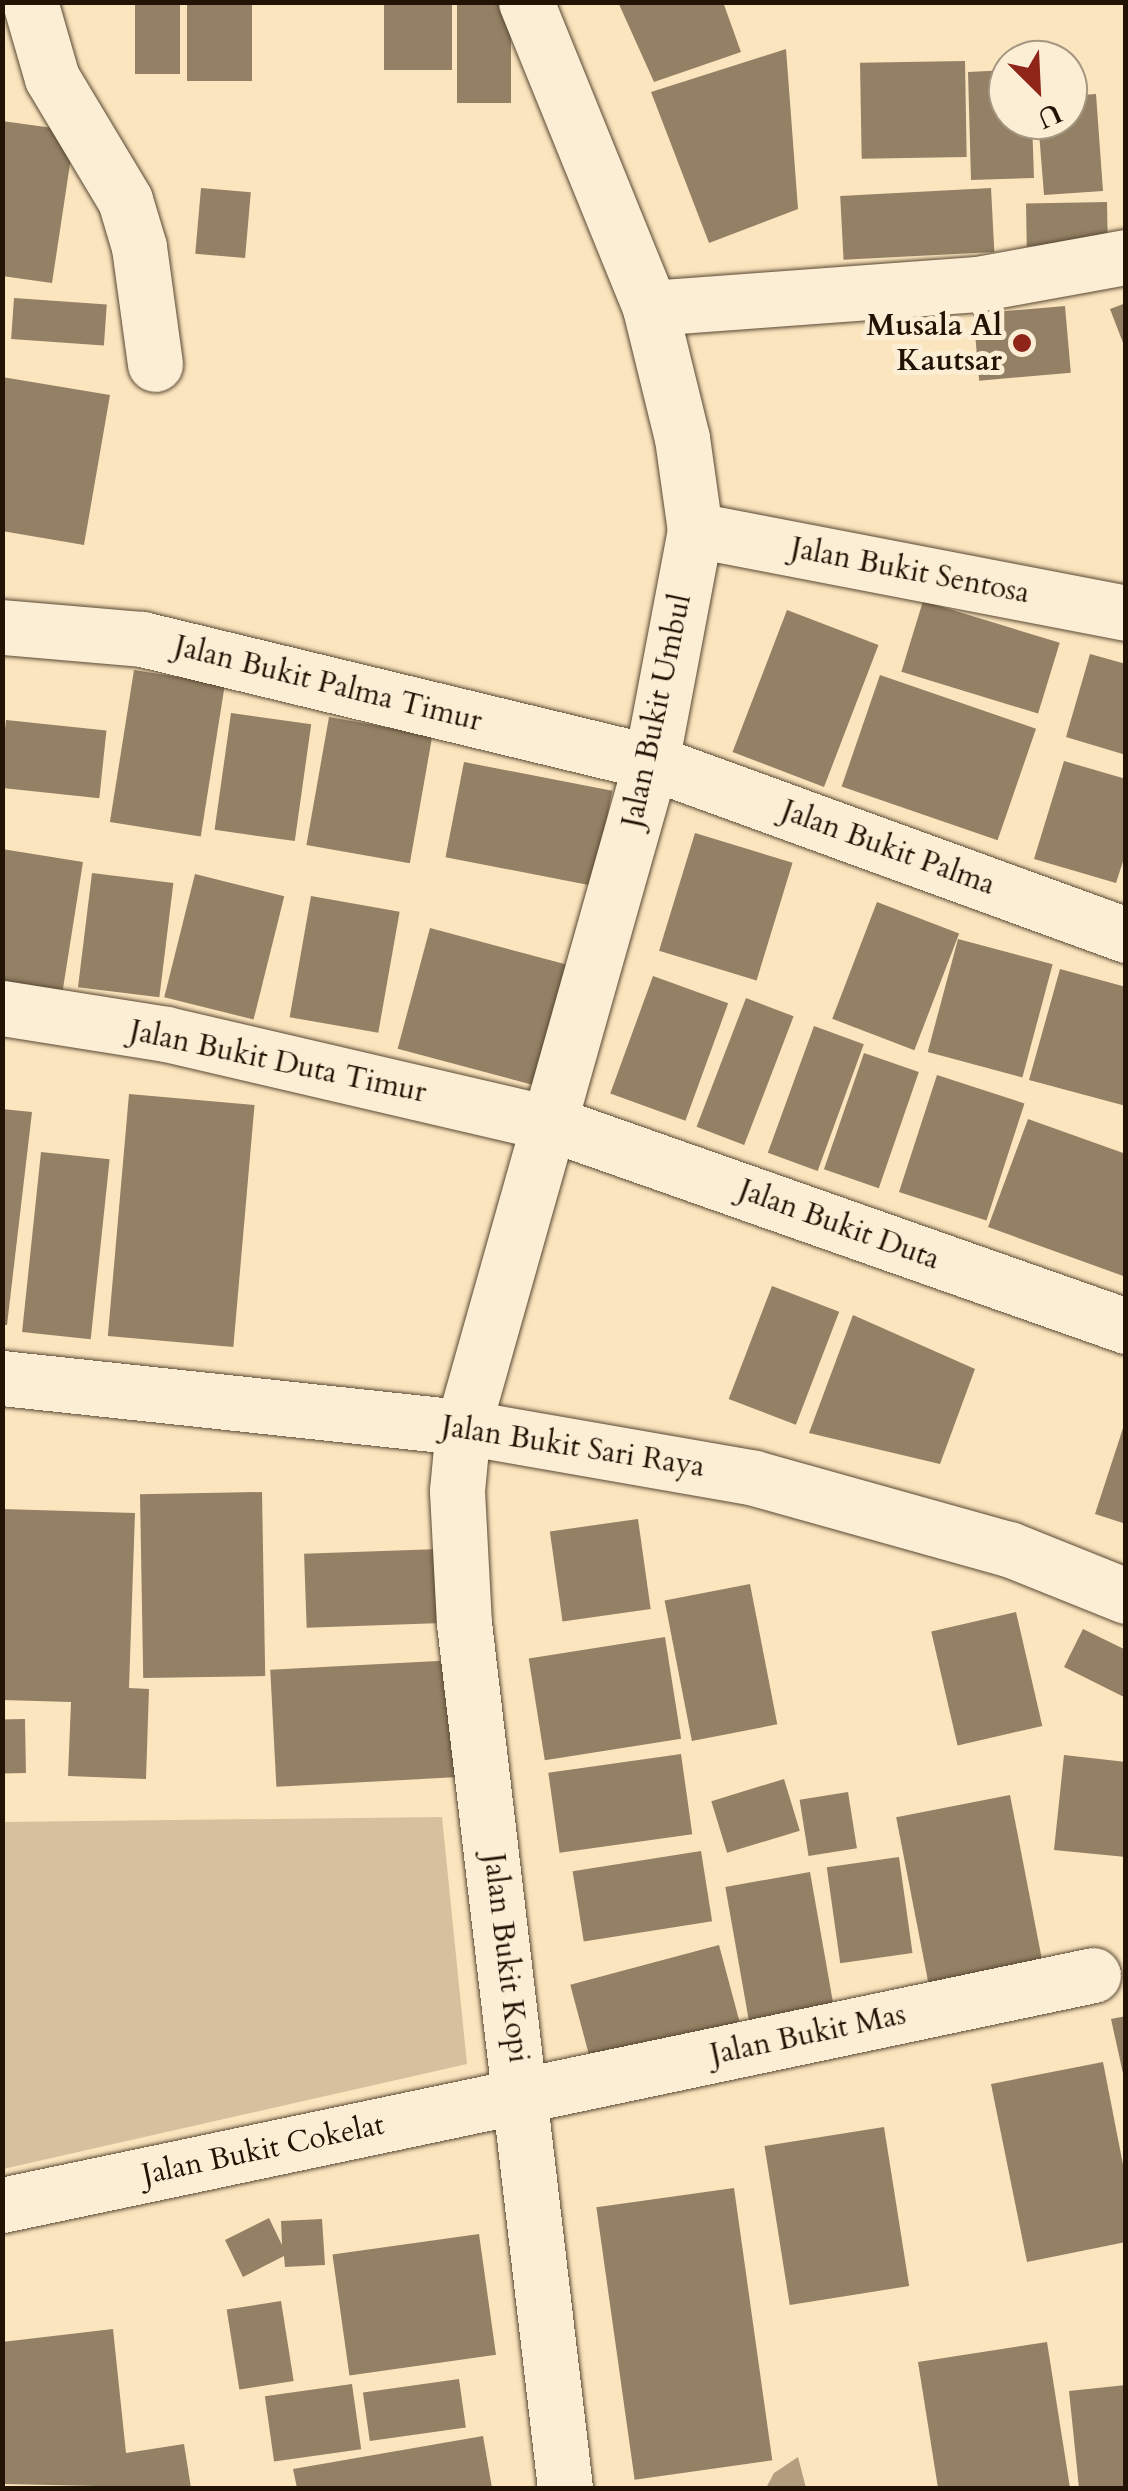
<!DOCTYPE html>
<style>
body{margin:0}
#map{position:relative;width:1128px;height:2491px;overflow:hidden;background:#fbe5be;font-family:Cardo,serif}
div>[style]{position:absolute}
.green>*{inset:0;background:#d6c19f}
.water>*{inset:0;background:#b29e7f}
.building>*{inset:0;background:#938065;transform-origin:0 0}
.roads{filter:drop-shadow(0 0 2px #594833) drop-shadow(0 0 2px #594833)}
.minor>*{height:55px;margin:-27.5px;padding:0 27.5px;transform-origin:27.5px;border-radius:27.5px;background:#fceed5}
.dots>*{width:28px;height:28px;translate:-50% -50%;box-sizing:border-box;border:5px solid #fceed5;border-radius:50%}
span{translate:-50% -50%;white-space:nowrap;text-align:center;line-height:1.15;-webkit-text-stroke:10px #fceed5;paint-order:stroke}
.poi-label{font-size:30px;color:#231305;font-weight:700}
.right{translate:-100% -50%;text-align:right}
.street-label{font-size:30px;color:#231305}
.frame{position:absolute;inset:0;border:5px solid #231305;pointer-events:none}
.north{position:absolute;left:988px;top:40px;width:100px;height:100px;box-sizing:border-box;background:#fceed5;border:2px solid #a59682;border-radius:50%;rotate:156deg;font-size:28px;font-weight:700;line-height:40px;text-align:center;color:#231305}
.north::after{content:'';display:block;margin:auto;width:35px;height:45px;background:#8f2418;clip-path:polygon(50% 0,100% 100%,50% 72%,0 100%)}
</style>
<div id="map">
<div class="green">
<div style="clip-path:polygon(442px 1817px,467px 2064px,3px 2169px,3px 1822px)"></div>
</div>
<div class="water">
<div style="clip-path:polygon(798px 2457px,806px 2488px,766px 2488px,774px 2473px)"></div>
</div>
<div class="building">
<div style="left:135px;top:2px;width:45px;height:72px"></div>
<div style="left:187px;top:2px;width:65px;height:79px"></div>
<div style="left:384px;top:2px;width:68px;height:68px"></div>
<div style="left:457px;top:2px;width:54px;height:101px"></div>
<div style="clip-path:polygon(618px 2px,723px 2px,741px 52px,654px 82px)"></div>
<div style="clip-path:polygon(786px 49px,798px 209px,709px 243px,651px 92px)"></div>
<div style="left:965px;top:61px;width:96px;height:105px;rotate:89deg"></div>
<div style="clip-path:polygon(1008px 70px,1008px 120px,1032px 120px,1034px 178px,971px 180px,968px 72px)"></div>
<div style="clip-path:polygon(1096px 94px,1103px 191px,1044px 195px,1038px 120px,1068px 120px,1068px 96px)"></div>
<div style="clip-path:polygon(2px 121px,75px 131px,52px 283px,2px 276px)"></div>
<div style="left:201px;top:188px;width:50px;height:66px;rotate:5deg"></div>
<div style="left:991px;top:188px;width:64px;height:151px;rotate:87deg"></div>
<div style="left:1107px;top:202px;width:43px;height:81px;rotate:89deg"></div>
<div style="left:14px;top:298px;width:93px;height:41px;rotate:4deg"></div>
<div style="clip-path:polygon(1126px 303px,1126px 348px,1125px 348px,1110px 309px)"></div>
<div style="left:1065px;top:306px;width:67px;height:92px;rotate:85deg"></div>
<div style="clip-path:polygon(2px 377px,110px 395px,84px 545px,2px 531px)"></div>
<div style="left:923px;top:601px;width:143px;height:74px;rotate:17deg"></div>
<div style="left:787px;top:610px;width:98px;height:152px;rotate:21deg"></div>
<div style="clip-path:polygon(1090px 654px,1126px 664px,1126px 755px,1066px 737px)"></div>
<div style="left:134px;top:670px;width:92px;height:154px;rotate:9deg"></div>
<div style="left:880px;top:675px;width:165px;height:118px;rotate:19deg"></div>
<div style="left:231px;top:713px;width:81px;height:118px;rotate:8deg"></div>
<div style="left:329px;top:717px;width:105px;height:130px;rotate:10deg"></div>
<div style="left:6px;top:720px;width:101px;height:68px;rotate:6deg"></div>
<div style="clip-path:polygon(1064px 761px,1126px 779px,1126px 852px,1116px 883px,1034px 859px)"></div>
<div style="left:464px;top:762px;width:151px;height:97px;rotate:11deg"></div>
<div style="left:695px;top:833px;width:102px;height:123px;rotate:17deg"></div>
<div style="clip-path:polygon(2px 849px,83px 862px,62px 995px,2px 986px)"></div>
<div style="left:92px;top:873px;width:82px;height:115px;rotate:7deg"></div>
<div style="left:195px;top:874px;width:92px;height:127px;rotate:14deg"></div>
<div style="left:311px;top:896px;width:90px;height:123px;rotate:10deg"></div>
<div style="left:877px;top:902px;width:88px;height:125px;rotate:21deg"></div>
<div style="left:430px;top:928px;width:148px;height:125px;rotate:15deg"></div>
<div style="left:958px;top:939px;width:98px;height:117px;rotate:15deg"></div>
<div style="clip-path:polygon(1060px 969px,1126px 987px,1126px 1106px,1029px 1080px)"></div>
<div style="left:653px;top:976px;width:80px;height:125px;rotate:20deg"></div>
<div style="left:746px;top:998px;width:51px;height:138px;rotate:21deg"></div>
<div style="left:814px;top:1026px;width:53px;height:135px;rotate:20deg"></div>
<div style="left:864px;top:1053px;width:58px;height:123px;rotate:19deg"></div>
<div style="left:937px;top:1075px;width:92px;height:123px;rotate:18deg"></div>
<div style="left:129px;top:1094px;width:126px;height:243px;rotate:5deg"></div>
<div style="clip-path:polygon(2px 1109px,32px 1112px,7px 1325px,2px 1325px)"></div>
<div style="clip-path:polygon(1028px 1119px,1126px 1154px,1126px 1277px,988px 1227px)"></div>
<div style="left:41px;top:1152px;width:69px;height:181px;rotate:6deg"></div>
<div style="left:772px;top:1286px;width:72px;height:121px;rotate:21deg"></div>
<div style="clip-path:polygon(853px 1315px,975px 1369px,940px 1464px,809px 1433px)"></div>
<div style="clip-path:polygon(1125px 1422px,1126px 1422px,1126px 1524px,1095px 1514px)"></div>
<div style="left:262px;top:1492px;width:184px;height:122px;rotate:89deg"></div>
<div style="clip-path:polygon(2px 1509px,135px 1513px,129px 1688px,149px 1689px,146px 1779px,68px 1776px,71px 1702px,2px 1700px)"></div>
<div style="left:638px;top:1519px;width:91px;height:89px;rotate:82deg"></div>
<div style="left:440px;top:1549px;width:74px;height:136px;rotate:88deg"></div>
<div style="left:750px;top:1584px;width:143px;height:87px;rotate:79deg"></div>
<div style="left:1016px;top:1612px;width:117px;height:87px;rotate:77deg"></div>
<div style="clip-path:polygon(1083px 1629px,1126px 1650px,1126px 1698px,1064px 1667px)"></div>
<div style="left:665px;top:1637px;width:103px;height:138px;rotate:81deg"></div>
<div style="left:457px;top:1660px;width:117px;height:187px;rotate:87deg"></div>
<div style="left:25px;top:1719px;width:54px;height:23px;rotate:89deg"></div>
<div style="left:681px;top:1754px;width:81px;height:134px;rotate:82deg"></div>
<div style="clip-path:polygon(1064px 1755px,1126px 1762px,1126px 1857px,1054px 1850px)"></div>
<div style="left:784px;top:1779px;width:54px;height:76px;rotate:73deg"></div>
<div style="left:848px;top:1792px;width:57px;height:49px;rotate:81deg"></div>
<div style="left:1010px;top:1795px;width:170px;height:116px;rotate:79deg"></div>
<div style="left:701px;top:1851px;width:71px;height:130px;rotate:81deg"></div>
<div style="left:899px;top:1857px;width:97px;height:73px;rotate:82deg"></div>
<div style="left:810px;top:1872px;width:165px;height:86px;rotate:80deg"></div>
<div style="left:719px;top:1945px;width:114px;height:154px;rotate:75deg"></div>
<div style="clip-path:polygon(1126px 2016px,1126px 2078px,1124px 2078px,1111px 2019px)"></div>
<div style="clip-path:polygon(1103px 2062px,1126px 2180px,1126px 2242px,1027px 2262px,991px 2084px)"></div>
<div style="left:884px;top:2127px;width:161px;height:121px;rotate:81deg"></div>
<div style="left:734px;top:2188px;width:275px;height:139px;rotate:82deg"></div>
<div style="clip-path:polygon(269px 2218px,282px 2245px,281px 2221px,322px 2219px,325px 2265px,285px 2267px,284px 2256px,243px 2277px,225px 2240px)"></div>
<div style="left:479px;top:2234px;width:122px;height:148px;rotate:82deg"></div>
<div style="left:281px;top:2301px;width:81px;height:55px;rotate:81deg"></div>
<div style="clip-path:polygon(113px 2329px,126px 2453px,184px 2444px,191px 2488px,3px 2484px,2px 2342px)"></div>
<div style="clip-path:polygon(1047px 2342px,1070px 2488px,938px 2488px,918px 2362px)"></div>
<div style="left:459px;top:2379px;width:49px;height:97px;rotate:82deg"></div>
<div style="left:352px;top:2384px;width:66px;height:88px;rotate:82deg"></div>
<div style="clip-path:polygon(1126px 2385px,1126px 2488px,1079px 2488px,1069px 2391px)"></div>
<div style="clip-path:polygon(483px 2436px,492px 2488px,297px 2488px,293px 2469px)"></div>
</div>
<div class="roads">
<div class="minor">
<div style="left:30px;top:2px;width:79px;rotate:73.9deg"></div>
<div style="left:52px;top:78px;width:142px;rotate:59.1deg"></div>
<div style="left:125px;top:200px;width:49px;rotate:73.4deg"></div>
<div style="left:139px;top:247px;width:118px;rotate:82.2deg"></div>
<div style="left:526px;top:2px;width:330px;rotate:67.9deg"></div>
<div style="left:650px;top:308px;width:134px;rotate:76.2deg"></div>
<div style="left:682px;top:438px;width:93px;rotate:82deg"></div>
<div style="left:695px;top:530px;width:236px;rotate:100.7deg"></div>
<div style="left:651px;top:762px;width:691px;rotate:105.79deg"></div>
<div style="left:463px;top:1427px;width:64px;rotate:95.4deg"></div>
<div style="left:457px;top:1491px;width:132px;rotate:87deg"></div>
<div style="left:464px;top:1623px;width:871px;rotate:83.34deg"></div>
<div style="left:650px;top:308px;width:328px;rotate:-4.2deg"></div>
<div style="left:977px;top:284px;width:151px;rotate:-10.3deg"></div>
<div style="left:695px;top:530px;width:439px;rotate:10.9deg"></div>
<div style="left:2px;top:627px;width:141px;rotate:4.9deg"></div>
<div style="left:142px;top:639px;width:524px;rotate:13.59deg"></div>
<div style="left:651px;top:762px;width:506px;rotate:20.01deg"></div>
<div style="left:2px;top:1008px;width:166px;rotate:9deg"></div>
<div style="left:166px;top:1034px;width:396px;rotate:13.1deg"></div>
<div style="left:552px;top:1124px;width:609px;rotate:19.39deg"></div>
<div style="left:2px;top:1378px;width:464px;rotate:6.1deg"></div>
<div style="left:463px;top:1427px;width:295px;rotate:9.9deg"></div>
<div style="left:754px;top:1478px;width:265px;rotate:15.6deg"></div>
<div style="left:1009px;top:1549px;width:126px;rotate:21.9deg"></div>
<div style="left:2px;top:2205px;width:1115px;rotate:-11.9deg"></div>
</div>
</div>
<div class="dots">
<div style="left:1022px;top:343px;background:#8f2418"></div>
</div>
<div class="poi-label">
<span class="right" style="left:1002px;top:343px">Musala Al<br>Kautsar</span>
</div>
<div class="street-label">
<span style="left:910px;top:571px;rotate:11deg">Jalan Bukit Sentosa</span>
<span style="left:328px;top:684px;rotate:14deg">Jalan Bukit Palma Timur</span>
<span style="left:657px;top:711px;rotate:-78deg">Jalan Bukit Umbul</span>
<span style="left:888px;top:848px;rotate:20deg">Jalan Bukit Palma</span>
<span style="left:278px;top:1062px;rotate:12deg">Jalan Bukit Duta Timur</span>
<span style="left:839px;top:1225px;rotate:20deg">Jalan Bukit Duta</span>
<span style="left:573px;top:1447px;rotate:9deg">Jalan Bukit Sari Raya</span>
<span style="left:506px;top:1958px;rotate:83deg">Jalan Bukit Kopi</span>
<span style="left:808px;top:2035px;rotate:-12deg">Jalan Bukit Mas</span>
<span style="left:263px;top:2150px;rotate:-12deg">Jalan Bukit Cokelat</span>
</div>
<div class="frame"></div>
<div class="north">U</div>
</div>
